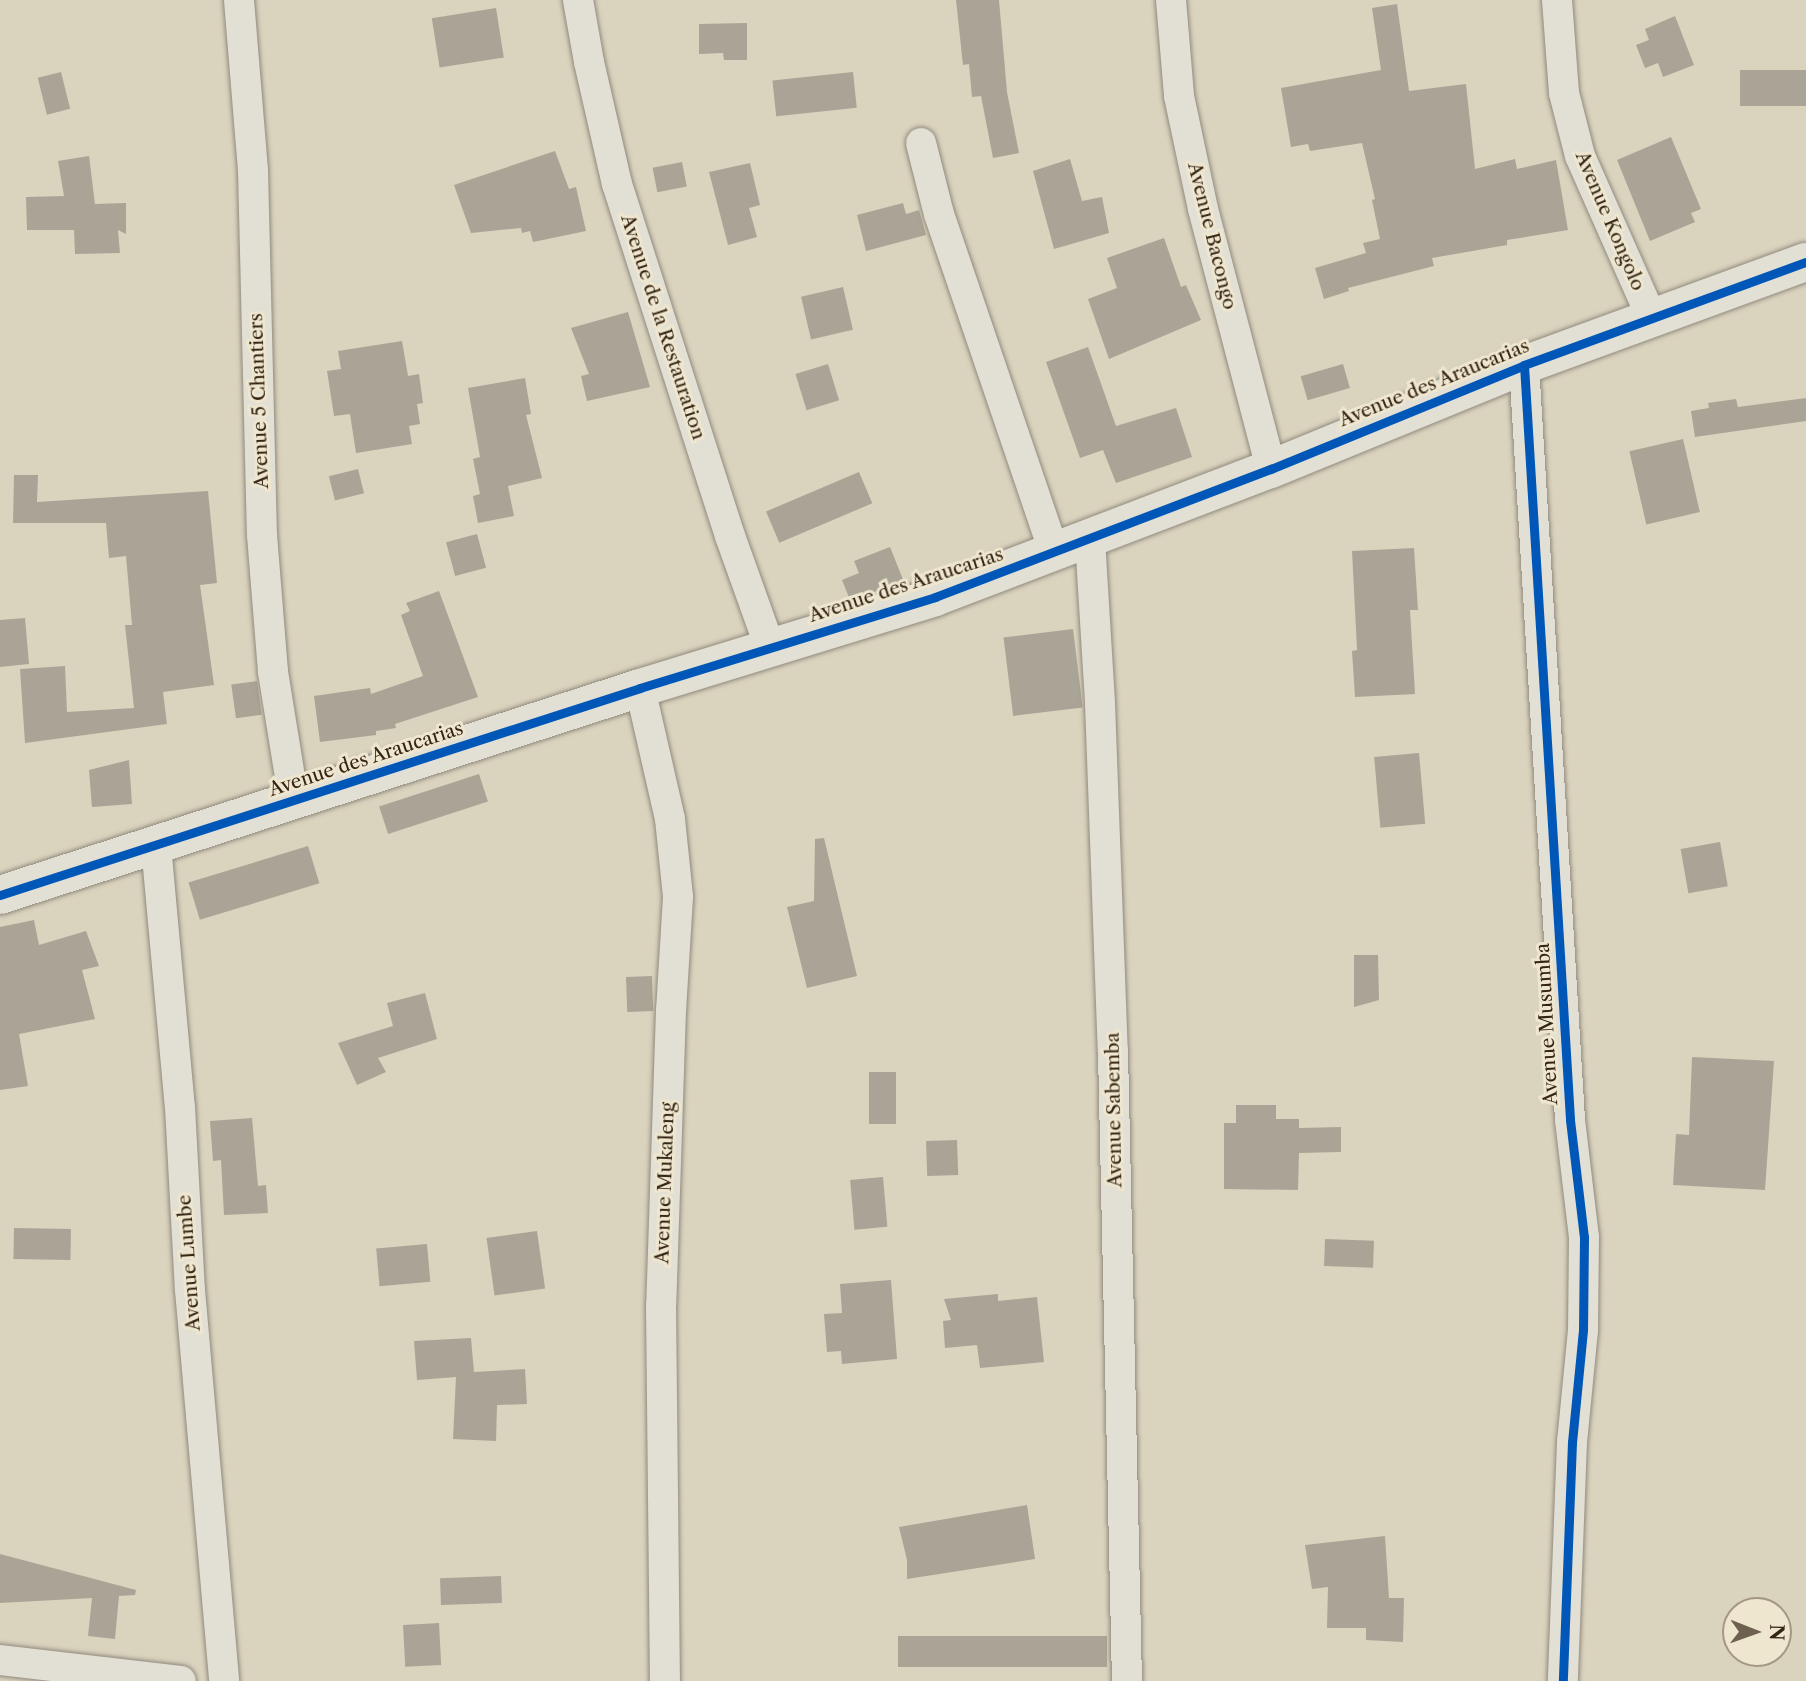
<!DOCTYPE html>
<style>
body{margin:0}
#map{position:relative;width:1806px;height:1681px;overflow:hidden;background:#dad3be;font-family:"Libre Caslon Text",serif}
div>[style]{position:absolute}
.building>*{inset:0;background:#aaa496;transform-origin:0 0}
.roads{filter:drop-shadow(0 0 2px #918a7d) drop-shadow(0 0 2px #918a7d)}
.street>*{height:30px;margin:-15px;padding:0 15px;transform-origin:15px;border-radius:15px;background:#e2dfd4}
.secondary>*{height:38px;margin:-19px;padding:0 19px;transform-origin:19px;border-radius:19px;background:#e2dfd4}
.cycleway>*{height:9px;margin:-4.5px;padding:0 4.5px;transform-origin:4.5px;border-radius:4.5px;background:#0057b8}
span{translate:-50% -50%;white-space:nowrap;text-align:center;line-height:1.15;-webkit-text-stroke:6px #eee6ce;paint-order:stroke}
.street-label{font-size:19px;color:#352414}
.north{position:absolute;left:1722px;top:1597px;width:70px;height:70px;box-sizing:border-box;background:#eee6ce;border:2px solid #a49884;border-radius:50%;rotate:91deg;font-size:19px;font-weight:700;line-height:28px;text-align:center;color:#352414}
.north::after{content:'';display:block;margin:auto;width:24px;height:32px;background:#6f6150;clip-path:polygon(50% 0,100% 100%,50% 72%,0 100%)}
</style>
<div id="map">
<div class="building">
<div style="clip-path:polygon(956px 0,999px 0,1007px 92px,1019px 153px,993px 158px,981px 96px,972px 97px,969px 64px,963px 65px)"></div>
<div style="clip-path:polygon(1397px 4px,1409px 91px,1466px 84px,1475px 169px,1515px 159px,1517px 169px,1556px 160px,1568px 230px,1507px 240px,1507px 245px,1432px 258px,1434px 266px,1348px 288px,1349px 291px,1324px 299px,1315px 268px,1366px 253px,1363px 243px,1380px 239px,1372px 200px,1375px 199px,1362px 143px,1310px 151px,1308px 144px,1291px 147px,1281px 88px,1381px 70px,1372px 8px)"></div>
<div style="left:496px;top:8px;width:50px;height:65px;rotate:81deg"></div>
<div style="clip-path:polygon(1675px 16px,1694px 65px,1663px 77px,1658px 63px,1645px 68px,1636px 45px,1649px 40px,1645px 29px)"></div>
<div style="clip-path:polygon(747px 23px,747px 60px,724px 60px,723px 53px,699px 54px,699px 24px)"></div>
<div style="left:1806px;top:70px;width:36px;height:66px;rotate:90deg"></div>
<div style="left:61px;top:72px;width:38px;height:24px;rotate:76deg"></div>
<div style="left:853px;top:72px;width:36px;height:81px;rotate:84deg"></div>
<div style="clip-path:polygon(1671px 137px,1701px 209px,1691px 213px,1695px 222px,1650px 241px,1617px 160px)"></div>
<div style="clip-path:polygon(555px 151px,569px 189px,576px 187px,586px 231px,533px 242px,530px 231px,522px 233px,521px 228px,471px 233px,454px 185px)"></div>
<div style="clip-path:polygon(89px 156px,95px 204px,126px 203px,126px 234px,118px 230px,120px 253px,75px 254px,74px 230px,27px 230px,26px 197px,64px 196px,58px 161px)"></div>
<div style="clip-path:polygon(1070px 159px,1082px 201px,1102px 197px,1109px 233px,1054px 249px,1033px 171px)"></div>
<div style="left:682px;top:162px;width:25px;height:30px;rotate:79deg"></div>
<div style="clip-path:polygon(750px 163px,760px 205px,749px 208px,757px 237px,728px 245px,709px 172px)"></div>
<div style="clip-path:polygon(903px 203px,906px 214px,919px 210px,926px 235px,866px 251px,857px 215px)"></div>
<div style="clip-path:polygon(1164px 238px,1181px 287px,1186px 285px,1201px 320px,1109px 359px,1088px 299px,1117px 288px,1107px 258px)"></div>
<div style="left:843px;top:287px;width:44px;height:43px;rotate:77deg"></div>
<div style="clip-path:polygon(628px 312px,650px 387px,587px 401px,581px 376px,589px 374px,571px 328px)"></div>
<div style="clip-path:polygon(402px 341px,408px 376px,419px 374px,423px 403px,417px 404px,420px 424px,409px 426px,412px 444px,356px 453px,350px 414px,334px 416px,327px 371px,341px 369px,338px 351px)"></div>
<div style="clip-path:polygon(1088px 347px,1116px 426px,1176px 408px,1192px 457px,1116px 483px,1103px 450px,1080px 458px,1046px 362px)"></div>
<div style="left:828px;top:364px;width:38px;height:34px;rotate:73deg"></div>
<div style="left:1343px;top:364px;width:25px;height:44px;rotate:74deg"></div>
<div style="clip-path:polygon(525px 378px,531px 414px,526px 415px,542px 478px,508px 486px,514px 516px,478px 523px,473px 496px,480px 494px,473px 459px,480px 457px,468px 388px)"></div>
<div style="clip-path:polygon(1806px 398px,1806px 421px,1695px 437px,1691px 411px,1709px 408px,1708px 403px,1736px 399px,1738px 407px)"></div>
<div style="left:1683px;top:439px;width:75px;height:55px;rotate:77deg"></div>
<div style="left:358px;top:469px;width:25px;height:30px;rotate:76deg"></div>
<div style="left:859px;top:472px;width:34px;height:101px;rotate:67deg"></div>
<div style="clip-path:polygon(14px 475px,38px 475px,37px 502px,208px 491px,217px 583px,200px 585px,214px 685px,163px 692px,167px 724px,25px 743px,20px 669px,65px 666px,67px 712px,134px 708px,125px 625px,132px 625px,126px 556px,109px 558px,106px 523px,13px 523px)"></div>
<div style="left:477px;top:534px;width:35px;height:32px;rotate:75deg"></div>
<div style="clip-path:polygon(890px 547px,904px 582px,850px 600px,842px 580px,859px 573px,854px 561px)"></div>
<div style="clip-path:polygon(1414px 548px,1418px 610px,1410px 610px,1415px 694px,1355px 697px,1352px 651px,1357px 650px,1352px 551px)"></div>
<div style="clip-path:polygon(439px 591px,478px 697px,395px 724px,396px 728px,376px 731px,376px 735px,320px 742px,314px 696px,370px 688px,371px 694px,423px 676px,401px 615px,410px 611px,406px 603px)"></div>
<div style="clip-path:polygon(25px 618px,29px 664px,0 667px,0 620px)"></div>
<div style="left:1073px;top:629px;width:79px;height:70px;rotate:83deg"></div>
<div style="left:257px;top:681px;width:34px;height:26px;rotate:82deg"></div>
<div style="left:1419px;top:753px;width:71px;height:45px;rotate:85deg"></div>
<div style="clip-path:polygon(129px 760px,132px 804px,92px 807px,89px 770px)"></div>
<div style="left:479px;top:774px;width:29px;height:105px;rotate:72deg"></div>
<div style="clip-path:polygon(824px 838px,857px 976px,807px 988px,787px 907px,814px 901px,815px 839px)"></div>
<div style="left:1720px;top:842px;width:45px;height:40px;rotate:80deg"></div>
<div style="left:308px;top:846px;width:39px;height:125px;rotate:73deg"></div>
<div style="clip-path:polygon(34px 920px,39px 945px,86px 931px,99px 966px,82px 970px,95px 1019px,19px 1034px,28px 1086px,0 1090px,0 927px)"></div>
<div style="clip-path:polygon(1354px 955px,1378px 955px,1379px 1000px,1354px 1007px)"></div>
<div style="left:652px;top:976px;width:35px;height:26px;rotate:88deg"></div>
<div style="clip-path:polygon(425px 993px,437px 1039px,378px 1058px,386px 1072px,357px 1085px,338px 1043px,393px 1026px,387px 1003px)"></div>
<div style="clip-path:polygon(1692px 1057px,1774px 1061px,1765px 1190px,1673px 1185px,1676px 1134px,1689px 1135px)"></div>
<div style="left:869px;top:1072px;width:27px;height:52px"></div>
<div style="clip-path:polygon(1236px 1105px,1276px 1105px,1276px 1119px,1299px 1119px,1299px 1128px,1341px 1127px,1341px 1152px,1299px 1153px,1298px 1190px,1224px 1189px,1224px 1123px,1236px 1123px)"></div>
<div style="clip-path:polygon(252px 1118px,258px 1186px,266px 1185px,268px 1213px,224px 1215px,221px 1160px,213px 1161px,210px 1121px)"></div>
<div style="left:957px;top:1140px;width:35px;height:31px;rotate:88deg"></div>
<div style="left:883px;top:1177px;width:50px;height:33px;rotate:85deg"></div>
<div style="left:14px;top:1228px;width:57px;height:31px;rotate:1deg"></div>
<div style="left:537px;top:1231px;width:58px;height:51px;rotate:82deg"></div>
<div style="left:1325px;top:1239px;width:49px;height:27px;rotate:2deg"></div>
<div style="left:427px;top:1244px;width:38px;height:51px;rotate:85deg"></div>
<div style="clip-path:polygon(891px 1280px,897px 1359px,842px 1364px,841px 1351px,827px 1352px,824px 1314px,842px 1313px,840px 1284px)"></div>
<div style="clip-path:polygon(998px 1294px,998px 1301px,1037px 1297px,1044px 1362px,980px 1368px,977px 1345px,945px 1348px,943px 1321px,951px 1320px,944px 1299px)"></div>
<div style="clip-path:polygon(471px 1338px,474px 1372px,525px 1369px,527px 1404px,497px 1405px,496px 1441px,453px 1439px,456px 1377px,417px 1380px,414px 1341px)"></div>
<div style="clip-path:polygon(1027px 1505px,1035px 1559px,907px 1579px,907px 1560px,899px 1527px)"></div>
<div style="clip-path:polygon(1385px 1536px,1389px 1598px,1404px 1598px,1403px 1642px,1366px 1640px,1366px 1628px,1327px 1628px,1328px 1587px,1312px 1589px,1305px 1545px)"></div>
<div style="clip-path:polygon(0 1554px,136px 1590px,135px 1595px,119px 1596px,115px 1639px,88px 1636px,92px 1598px,0 1603px)"></div>
<div style="left:501px;top:1576px;width:27px;height:61px;rotate:88deg"></div>
<div style="left:439px;top:1623px;width:42px;height:36px;rotate:87deg"></div>
<div style="left:1107px;top:1636px;width:31px;height:209px;rotate:90deg"></div>
</div>
<div class="roads">
<div class="street">
<div style="left:239px;top:0;width:171px;rotate:85.3deg"></div>
<div style="left:253px;top:170px;width:365px;rotate:88.6deg"></div>
<div style="left:262px;top:535px;width:137px;rotate:85.4deg"></div>
<div style="left:273px;top:672px;width:131px;rotate:80.8deg"></div>
<div style="left:578px;top:0;width:63px;rotate:79.9deg"></div>
<div style="left:589px;top:62px;width:125px;rotate:77.1deg"></div>
<div style="left:617px;top:184px;width:370px;rotate:72.2deg"></div>
<div style="left:730px;top:536px;width:119px;rotate:70.3deg"></div>
<div style="left:1171px;top:0;width:96px;rotate:85.2deg"></div>
<div style="left:1179px;top:96px;width:116px;rotate:78deg"></div>
<div style="left:1203px;top:209px;width:269px;rotate:75.3deg"></div>
<div style="left:1557px;top:0;width:93px;rotate:85.7deg"></div>
<div style="left:1564px;top:93px;width:65px;rotate:75.7deg"></div>
<div style="left:1580px;top:156px;width:175px;rotate:66.1deg"></div>
<div style="left:921px;top:143px;width:73px;rotate:75.8deg"></div>
<div style="left:939px;top:214px;width:357px;rotate:71.2deg"></div>
<div style="left:1524px;top:365px;width:756px;rotate:86.51deg"></div>
<div style="left:1570px;top:1120px;width:118px;rotate:83.2deg"></div>
<div style="left:1584px;top:1237px;width:93px;rotate:90.6deg"></div>
<div style="left:1583px;top:1330px;width:113px;rotate:95.6deg"></div>
<div style="left:1572px;top:1442px;width:239px;rotate:92.2deg"></div>
<div style="left:1090px;top:539px;width:164px;rotate:86.5deg"></div>
<div style="left:1100px;top:703px;width:348px;rotate:87.9deg"></div>
<div style="left:1113px;top:1051px;width:630px;rotate:88.73deg"></div>
<div style="left:640px;top:688px;width:134px;rotate:77.1deg"></div>
<div style="left:670px;top:819px;width:78px;rotate:84.1deg"></div>
<div style="left:678px;top:897px;width:113px;rotate:93.5deg"></div>
<div style="left:671px;top:1010px;width:295px;rotate:91.9deg"></div>
<div style="left:661px;top:1305px;width:376px;rotate:89.4deg"></div>
<div style="left:156px;top:845px;width:263px;rotate:84.8deg"></div>
<div style="left:180px;top:1107px;width:183px;rotate:86.9deg"></div>
<div style="left:190px;top:1290px;width:392px;rotate:85deg"></div>
<div style="left:0;top:1660px;width:182px;rotate:6.6deg"></div>
</div>
<div class="secondary">
<div style="left:0;top:895px;width:673px;rotate:-17.92deg"></div>
<div style="left:640px;top:688px;width:309px;rotate:-17.1deg"></div>
<div style="left:935px;top:597px;width:360px;rotate:-20.9deg"></div>
<div style="left:1271px;top:469px;width:274px;rotate:-22.3deg"></div>
<div style="left:1524px;top:365px;width:300px;rotate:-20.1deg"></div>
</div>
</div>
<div class="cycleway">
<div style="left:1524px;top:365px;width:756px;rotate:86.51deg"></div>
<div style="left:1570px;top:1120px;width:118px;rotate:83.2deg"></div>
<div style="left:1584px;top:1237px;width:93px;rotate:90.6deg"></div>
<div style="left:1583px;top:1330px;width:113px;rotate:95.6deg"></div>
<div style="left:1572px;top:1442px;width:239px;rotate:92.2deg"></div>
<div style="left:0;top:895px;width:673px;rotate:-17.92deg"></div>
<div style="left:640px;top:688px;width:309px;rotate:-17.1deg"></div>
<div style="left:935px;top:597px;width:360px;rotate:-20.9deg"></div>
<div style="left:1271px;top:469px;width:274px;rotate:-22.3deg"></div>
<div style="left:1524px;top:365px;width:300px;rotate:-20.1deg"></div>
</div>
<div class="street-label">
<span style="left:1610px;top:221px;rotate:67deg">Avenue Kongolo</span>
<span style="left:1212px;top:236px;rotate:76deg">Avenue Bacongo</span>
<span style="left:663px;top:327px;rotate:72deg">Avenue de la Restauration</span>
<span style="left:1434px;top:383px;rotate:-22deg">Avenue des Araucarias</span>
<span style="left:259px;top:401px;rotate:-92deg">Avenue 5 Chantiers</span>
<span style="left:906px;top:585px;rotate:-18deg">Avenue des Araucarias</span>
<span style="left:366px;top:759px;rotate:-18deg">Avenue des Araucarias</span>
<span style="left:1547px;top:1024px;rotate:-93deg">Avenue Musumba</span>
<span style="left:1114px;top:1110px;rotate:-91deg">Avenue Sabemba</span>
<span style="left:665px;top:1183px;rotate:-88deg">Avenue Mukaleng</span>
<span style="left:189px;top:1263px;rotate:-94deg">Avenue Lumbe</span>
</div>
<div class="north">N</div>
</div>
